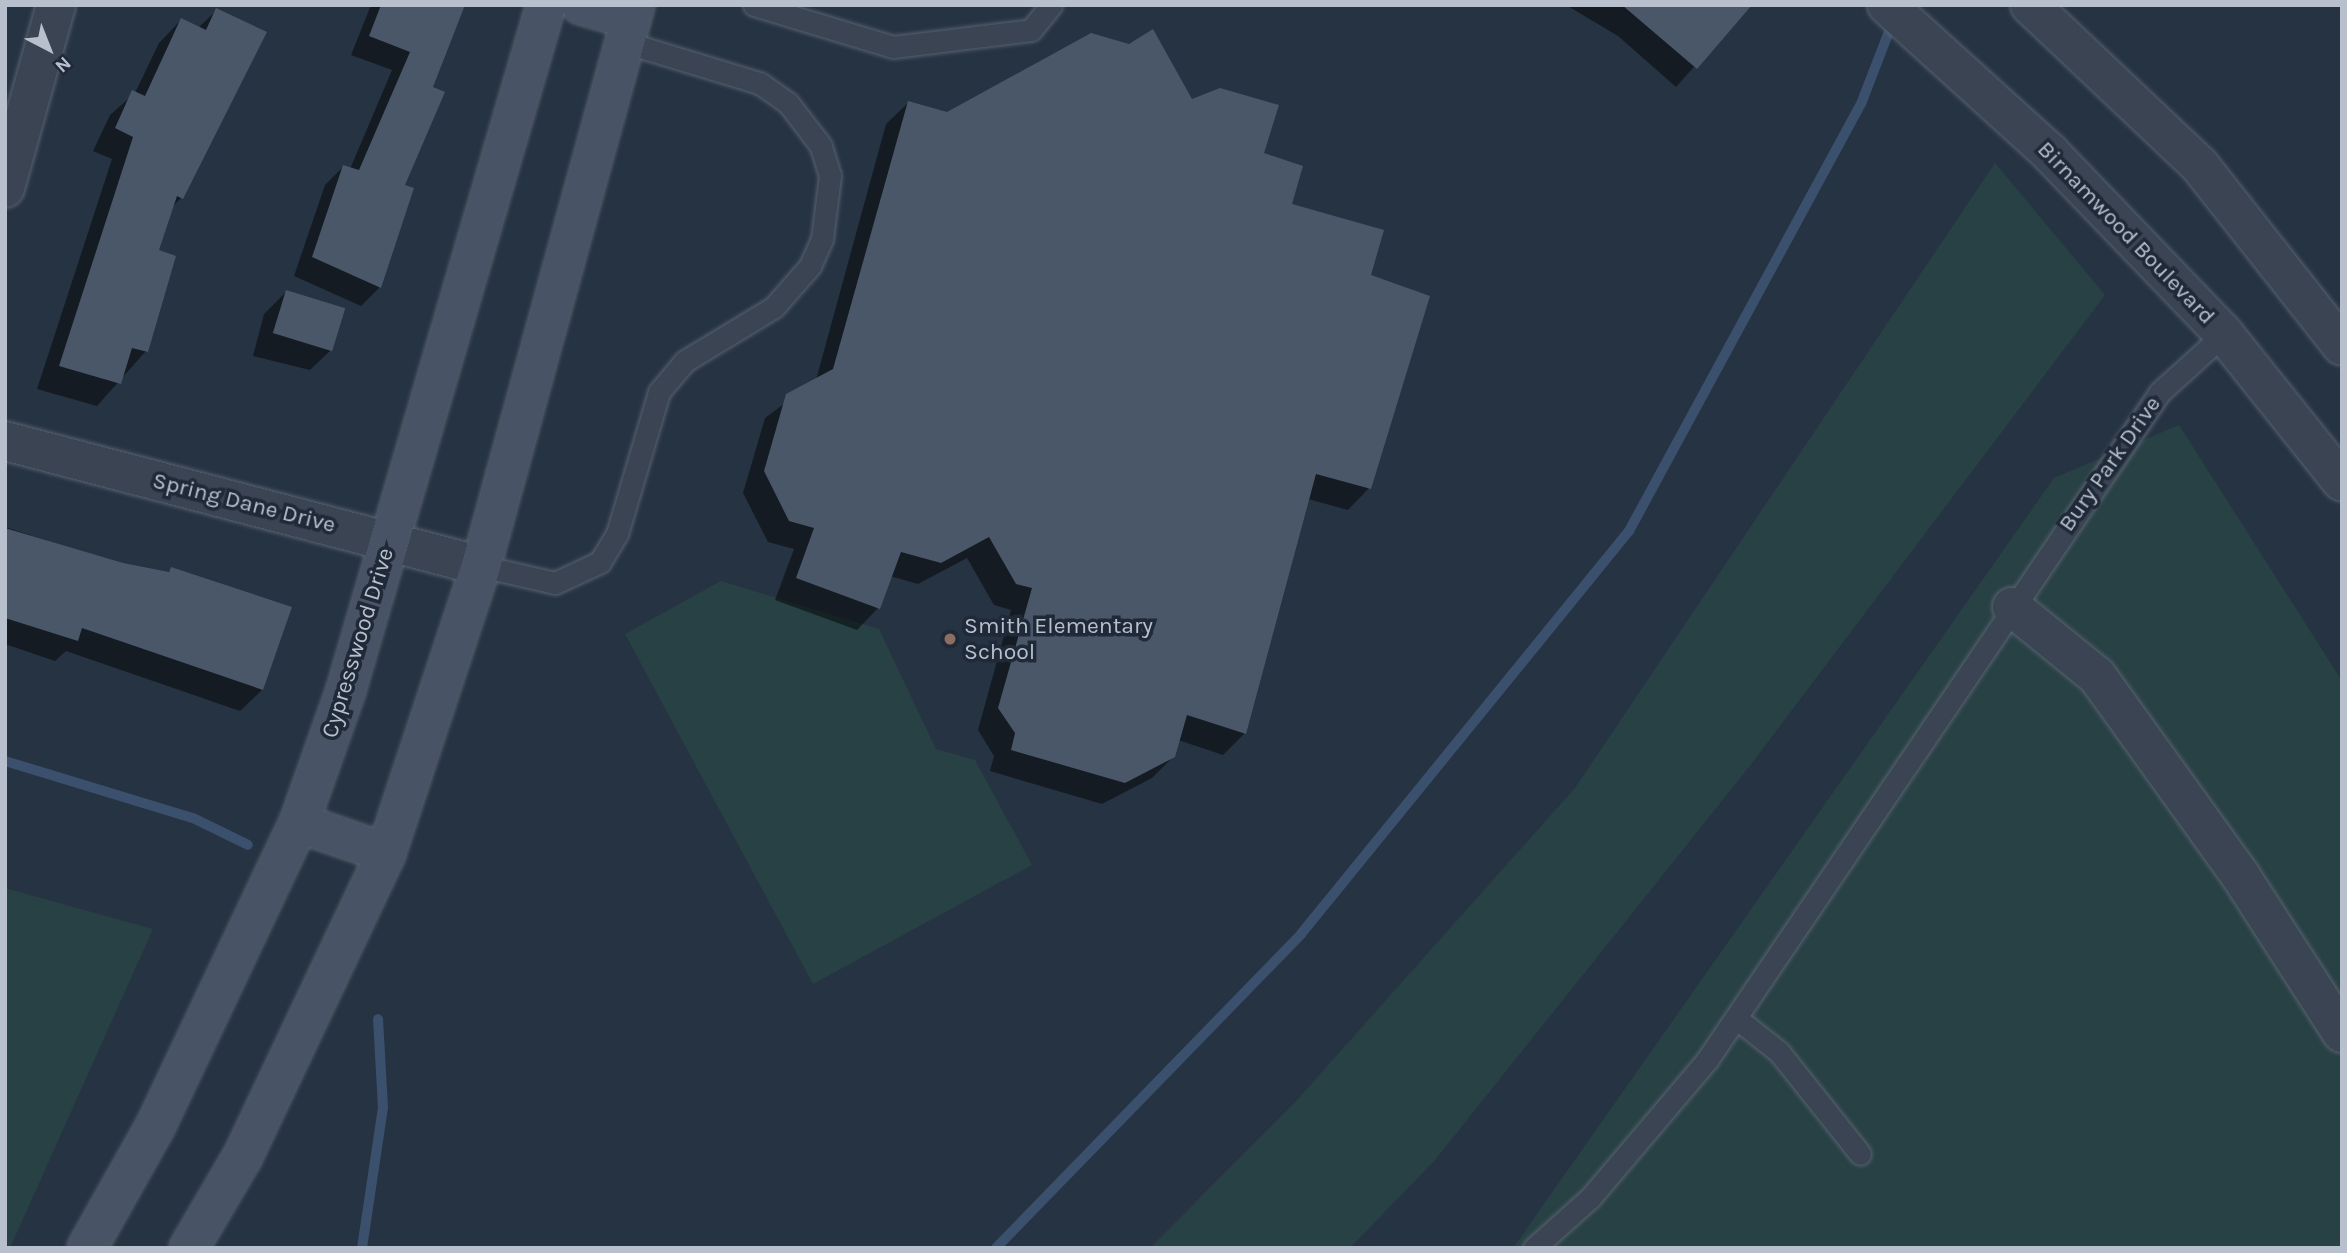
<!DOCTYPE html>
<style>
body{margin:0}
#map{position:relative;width:2347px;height:1253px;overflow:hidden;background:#263343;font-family:Karla,sans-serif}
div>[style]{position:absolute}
.green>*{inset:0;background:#284144}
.shadow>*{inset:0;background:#0007}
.stream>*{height:10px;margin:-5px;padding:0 5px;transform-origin:5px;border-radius:5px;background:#3b506c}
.building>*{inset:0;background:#4a5769;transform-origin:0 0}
.roads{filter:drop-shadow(0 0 2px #586270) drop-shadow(0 0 2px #586270)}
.service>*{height:21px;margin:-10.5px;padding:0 10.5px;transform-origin:10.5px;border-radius:10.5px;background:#3a4453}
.minor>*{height:38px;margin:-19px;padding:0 19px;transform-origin:19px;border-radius:19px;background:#3a4453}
.tertiary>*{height:38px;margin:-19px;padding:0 19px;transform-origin:19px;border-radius:19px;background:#3a4453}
.secondary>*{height:38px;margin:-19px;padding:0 19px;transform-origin:19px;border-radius:19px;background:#485366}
.dots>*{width:19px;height:19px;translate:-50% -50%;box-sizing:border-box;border:4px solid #1f2938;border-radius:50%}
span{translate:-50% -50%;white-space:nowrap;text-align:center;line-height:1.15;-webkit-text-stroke:7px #1f2938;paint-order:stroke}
.street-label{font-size:23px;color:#b7c0cc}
.poi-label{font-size:23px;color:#b7c0cc}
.left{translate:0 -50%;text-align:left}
.frame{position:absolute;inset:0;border:7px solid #b7c0cc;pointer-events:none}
.north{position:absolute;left:14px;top:14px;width:70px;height:70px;-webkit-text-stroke:5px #1f2938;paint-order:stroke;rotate:138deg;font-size:19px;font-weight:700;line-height:28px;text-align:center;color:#b7c0cc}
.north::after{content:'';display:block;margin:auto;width:24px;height:32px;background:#b7c0cc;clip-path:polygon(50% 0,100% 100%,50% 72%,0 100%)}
</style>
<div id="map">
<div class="green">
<div style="clip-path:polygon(1995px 163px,2105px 295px,1749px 767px,1435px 1160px,1350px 1248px,1150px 1248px,1296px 1101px,1575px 788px)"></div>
<div style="clip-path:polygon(2179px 425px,2342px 681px,2342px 1248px,1513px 1248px,2054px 478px)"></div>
<div style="clip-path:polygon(721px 581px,879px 629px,936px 749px,975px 760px,1032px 865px,813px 984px,625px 634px)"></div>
<div style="clip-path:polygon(5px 888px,153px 929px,10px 1248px,5px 1248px)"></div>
</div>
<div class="shadow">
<div style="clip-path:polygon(371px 5px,463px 5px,431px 87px,403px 186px,411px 189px,379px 288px,361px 306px,294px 276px,325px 185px,343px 167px,350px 169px,392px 70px,351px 55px)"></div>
<div style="clip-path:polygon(1566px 5px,1749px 5px,1676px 87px,1618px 36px)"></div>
<div style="clip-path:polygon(217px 10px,181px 198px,171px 208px,157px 251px,146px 351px,97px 406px,37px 389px,112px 159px,93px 151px,110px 115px,135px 93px,159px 43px,181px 20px,198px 28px)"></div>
<div style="clip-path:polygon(1192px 101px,1262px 154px,1290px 205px,1369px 276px,1369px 488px,1348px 510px,1308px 499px,1244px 734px,1223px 755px,1178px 740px,1174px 756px,1152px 778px,1102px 804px,990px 771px,994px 756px,978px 730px,1011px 610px,994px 605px,967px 558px,918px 584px,890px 576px,878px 608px,857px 630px,775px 600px,794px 549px,768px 542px,743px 493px,765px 418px,816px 380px,886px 124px,908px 103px,947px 114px)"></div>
<div style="clip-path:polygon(286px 292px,343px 310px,333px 348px,310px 370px,253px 356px,264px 314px)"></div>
<div style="clip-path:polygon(5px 527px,123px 565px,166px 574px,171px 569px,262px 690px,240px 711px,66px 651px,55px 661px,5px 644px)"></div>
</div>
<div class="stream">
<div style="left:5px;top:761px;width:196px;rotate:16.9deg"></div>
<div style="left:193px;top:818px;width:61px;rotate:26.1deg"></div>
<div style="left:362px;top:1248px;width:142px;rotate:-81.5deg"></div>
<div style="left:383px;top:1108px;width:89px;rotate:-93.2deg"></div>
<div style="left:996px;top:1248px;width:438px;rotate:-45.8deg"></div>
<div style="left:1301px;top:934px;width:520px;rotate:-50.86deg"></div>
<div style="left:1629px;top:531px;width:486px;rotate:-61.5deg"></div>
<div style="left:1861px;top:104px;width:89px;rotate:-68.9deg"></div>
</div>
<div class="building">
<div style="clip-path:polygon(381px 5px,465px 5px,433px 87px,445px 92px,405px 185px,414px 188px,381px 288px,312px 257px,343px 165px,359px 170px,410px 52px,369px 36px)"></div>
<div style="clip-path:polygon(1622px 5px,1752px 5px,1697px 69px)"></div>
<div style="clip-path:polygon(216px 8px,267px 32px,183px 199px,177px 196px,159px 250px,176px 256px,148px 352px,132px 348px,121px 384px,59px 366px,133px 137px,115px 128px,132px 90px,145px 96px,181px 18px,206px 30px)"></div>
<div style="clip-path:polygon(1153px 29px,1192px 99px,1220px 88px,1279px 105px,1264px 153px,1303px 166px,1292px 204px,1384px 230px,1371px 275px,1430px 296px,1371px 489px,1316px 474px,1246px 734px,1187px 715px,1175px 757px,1125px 783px,1011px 750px,1015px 733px,998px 708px,1032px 588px,1016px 584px,989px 537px,941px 563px,901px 552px,880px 609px,796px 578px,814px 528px,789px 521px,764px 471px,786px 394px,833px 369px,908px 101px,947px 112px,1091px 33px,1129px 44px)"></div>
<div style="left:286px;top:290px;width:62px;height:45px;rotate:17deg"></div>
<div style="clip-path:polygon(5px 528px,123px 563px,169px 572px,171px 567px,292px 607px,263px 690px,82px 628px,78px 641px,5px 618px)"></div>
</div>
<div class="roads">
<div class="service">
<div style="left:754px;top:5px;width:145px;rotate:16.8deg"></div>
<div style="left:893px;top:47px;width:139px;rotate:-7deg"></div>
<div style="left:1031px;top:30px;width:32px;rotate:-51deg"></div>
<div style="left:481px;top:566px;width:76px;rotate:12.9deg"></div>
<div style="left:555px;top:583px;width:50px;rotate:-25deg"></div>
<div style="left:600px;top:562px;width:33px;rotate:-59deg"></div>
<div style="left:617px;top:534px;width:148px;rotate:-73.5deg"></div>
<div style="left:659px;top:392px;width:40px;rotate:-50deg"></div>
<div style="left:685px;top:361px;width:104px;rotate:-31.2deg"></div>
<div style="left:774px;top:307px;width:55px;rotate:-48.7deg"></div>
<div style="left:810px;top:266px;width:30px;rotate:-66deg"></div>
<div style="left:822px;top:239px;width:64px;rotate:-82.8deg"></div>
<div style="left:830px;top:176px;width:31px;rotate:-107deg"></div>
<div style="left:821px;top:146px;width:54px;rotate:-127.5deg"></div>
<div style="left:788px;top:103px;width:35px;rotate:-145deg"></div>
<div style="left:759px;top:83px;width:141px;rotate:-163.1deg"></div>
<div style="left:1736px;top:1018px;width:55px;rotate:38.3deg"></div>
<div style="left:1779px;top:1052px;width:130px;rotate:51.5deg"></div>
<div style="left:1534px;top:1248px;width:75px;rotate:-41.8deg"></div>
<div style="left:1590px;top:1198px;width:181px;rotate:-49.7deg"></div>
<div style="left:1707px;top:1060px;width:807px;rotate:-55.86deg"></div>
<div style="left:2160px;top:392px;width:86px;rotate:-42.2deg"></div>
</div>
<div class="minor">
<div style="left:5px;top:188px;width:190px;rotate:-74.4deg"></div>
<div style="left:5px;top:441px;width:492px;rotate:14.7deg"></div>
<div style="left:2012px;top:607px;width:109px;rotate:39.1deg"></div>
<div style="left:2097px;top:676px;width:245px;rotate:54.3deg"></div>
<div style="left:2240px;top:875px;width:188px;rotate:57.2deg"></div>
</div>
<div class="tertiary">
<div style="left:1887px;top:5px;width:219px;rotate:42.2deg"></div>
<div style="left:2049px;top:152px;width:252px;rotate:46.1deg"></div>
<div style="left:2224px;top:334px;width:189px;rotate:51.4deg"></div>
<div style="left:2030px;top:5px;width:234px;rotate:43.4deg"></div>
<div style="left:2200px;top:166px;width:229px;rotate:51.7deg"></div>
</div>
<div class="secondary">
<div style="left:581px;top:5px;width:51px;rotate:15.9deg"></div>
<div style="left:299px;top:823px;width:92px;rotate:19deg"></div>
<div style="left:87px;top:1248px;width:141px;rotate:-60.7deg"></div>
<div style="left:156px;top:1125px;width:334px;rotate:-64.7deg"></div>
<div style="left:299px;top:823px;width:141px;rotate:-70.5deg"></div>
<div style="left:346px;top:690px;width:714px;rotate:-73.72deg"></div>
<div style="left:189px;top:1248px;width:107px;rotate:-59.6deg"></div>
<div style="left:243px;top:1156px;width:335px;rotate:-64.7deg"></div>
<div style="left:386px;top:853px;width:302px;rotate:-71.7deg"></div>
<div style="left:481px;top:566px;width:582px;rotate:-74.65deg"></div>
</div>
</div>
<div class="dots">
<div style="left:950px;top:639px;background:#8d6e63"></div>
</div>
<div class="street-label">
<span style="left:2126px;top:233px;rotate:46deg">Birnamwood Boulevard</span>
<span style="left:2110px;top:464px;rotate:-55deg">Bury Park Drive</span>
<span style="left:244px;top:503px;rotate:14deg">Spring Dane Drive</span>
<span style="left:358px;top:643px;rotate:-73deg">Cypresswood Drive</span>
</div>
<div class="poi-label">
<span class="left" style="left:964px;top:639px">Smith Elementary<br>School</span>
</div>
<div class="frame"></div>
<div class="north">N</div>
</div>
